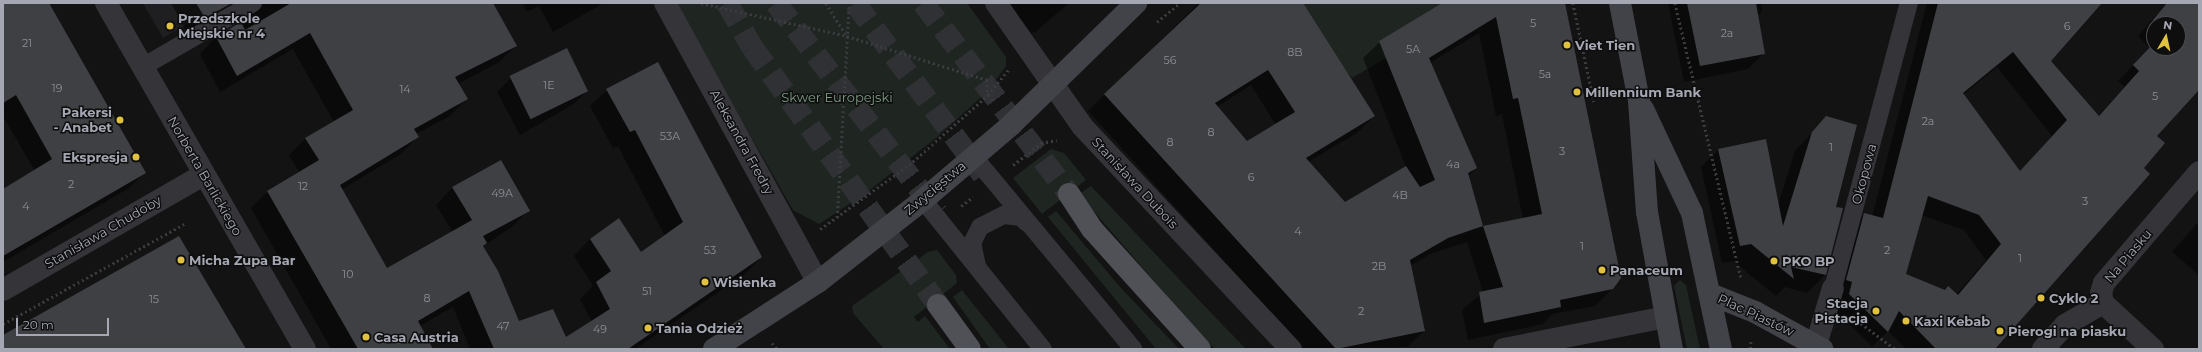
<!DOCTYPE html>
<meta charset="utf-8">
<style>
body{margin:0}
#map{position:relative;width:2202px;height:352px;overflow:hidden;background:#131314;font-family:Montserrat,sans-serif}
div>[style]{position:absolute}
.built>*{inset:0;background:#1f1f21}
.green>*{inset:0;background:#1f2621}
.shadow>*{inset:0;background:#0007}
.building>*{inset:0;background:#3f4044;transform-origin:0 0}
.primary-tunnel>*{height:22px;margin-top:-11px;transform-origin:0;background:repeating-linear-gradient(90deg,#303134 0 22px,transparent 0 33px)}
.path>*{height:2.5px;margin-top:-1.25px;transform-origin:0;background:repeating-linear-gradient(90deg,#3a3b3f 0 2px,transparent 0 5px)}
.lane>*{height:18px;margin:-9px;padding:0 9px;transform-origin:9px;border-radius:9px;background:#343439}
.street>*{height:22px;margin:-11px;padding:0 11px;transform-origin:11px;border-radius:11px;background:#343439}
.secondary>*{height:22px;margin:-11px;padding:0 11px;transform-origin:11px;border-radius:11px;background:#424348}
.primary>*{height:22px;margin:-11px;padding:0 11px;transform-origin:11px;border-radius:11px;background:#505157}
.dots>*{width:11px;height:11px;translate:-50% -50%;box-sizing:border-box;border:2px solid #0e0e0f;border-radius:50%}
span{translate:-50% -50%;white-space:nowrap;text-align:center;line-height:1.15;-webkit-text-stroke:3px #0e0e0f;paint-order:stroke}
.number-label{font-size:11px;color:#8c8e97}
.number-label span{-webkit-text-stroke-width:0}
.poi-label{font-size:13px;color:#a5a8b3;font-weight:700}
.left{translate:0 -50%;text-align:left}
.right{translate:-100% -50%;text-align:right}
.park-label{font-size:13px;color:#7e9d84}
.street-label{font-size:13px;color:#a5a8b3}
.frame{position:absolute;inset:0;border:4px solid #a5a8b3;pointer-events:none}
.north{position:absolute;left:2146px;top:16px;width:40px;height:40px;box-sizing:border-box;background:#0e0e0f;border:1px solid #4a4c51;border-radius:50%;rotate:9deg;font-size:11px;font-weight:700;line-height:16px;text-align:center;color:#a5a8b3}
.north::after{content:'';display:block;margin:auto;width:14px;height:18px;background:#e0c23e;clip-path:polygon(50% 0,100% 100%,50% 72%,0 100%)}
.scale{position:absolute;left:16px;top:318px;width:93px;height:18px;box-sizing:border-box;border:2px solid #a5a8b3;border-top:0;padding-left:5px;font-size:12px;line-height:14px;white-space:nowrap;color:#a5a8b3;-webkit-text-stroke:3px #0e0e0f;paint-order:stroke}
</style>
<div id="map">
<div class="built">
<div style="clip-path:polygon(143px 3px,230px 3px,231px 5px,216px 15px,213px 9px,163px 38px)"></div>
</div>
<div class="green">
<div style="clip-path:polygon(675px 3px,967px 3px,1006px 57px,1006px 66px,987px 92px,936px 138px,866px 193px,819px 224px,793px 210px)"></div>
<div style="clip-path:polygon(1285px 3px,1442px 3px,1379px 41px,1386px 58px,1352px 78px)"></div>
<div style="clip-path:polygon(1051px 149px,1064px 153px,1086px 180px,1042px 214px,1013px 178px)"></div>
<div style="clip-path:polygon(1091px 186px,1214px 316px,1246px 349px,1215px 349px,1192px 325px,1079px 194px)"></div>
<div style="clip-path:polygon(1056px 211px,1120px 287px,1179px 349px,1156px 349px,1048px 217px)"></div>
<div style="clip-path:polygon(937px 250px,956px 275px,957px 283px,914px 317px,918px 322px,925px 316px,950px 349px,884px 349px,853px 313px,852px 306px,928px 252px)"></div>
<div style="clip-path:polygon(1680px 280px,1686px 285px,1700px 349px,1687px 349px,1674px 286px)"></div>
<div style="clip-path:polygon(962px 290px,1009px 349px,990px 349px,953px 297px)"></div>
</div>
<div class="shadow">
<div style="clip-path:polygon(3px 3px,48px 3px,144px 173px,129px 188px,3px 262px,3px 190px,35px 171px,3px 116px)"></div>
<div style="clip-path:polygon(171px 3px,492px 3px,516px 46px,499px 62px,458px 84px,466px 99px,450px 116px,416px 134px,417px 137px,401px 154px,341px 190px,386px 270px,453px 232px,436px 205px,452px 188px,501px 161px,528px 210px,512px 227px,482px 247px,518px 323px,566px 339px,592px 322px,580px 299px,593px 286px,574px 256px,590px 239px,641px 253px,665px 236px,618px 146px,613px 148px,590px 106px,607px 90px,761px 257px,745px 274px,635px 349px,470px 349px,453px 307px,420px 326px,432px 349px,331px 349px,251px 208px,268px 191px,300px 173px,289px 155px,306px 138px,334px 122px,293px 49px,220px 92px,200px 54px,216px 37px,244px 21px,246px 15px,188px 34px)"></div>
<div style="clip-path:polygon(522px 3px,604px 3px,553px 32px,539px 6px,527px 12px)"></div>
<div style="clip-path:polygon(996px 3px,1069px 3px,1034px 33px,1016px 28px)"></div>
<div style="clip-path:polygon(evenodd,1199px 3px,1284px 3px,1374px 116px,1357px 133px,1308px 162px,1345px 204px,1406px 167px,1363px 58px,1380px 42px,1444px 3px,1564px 3px,1612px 289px,1595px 306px,1552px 314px,1543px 324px,1468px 340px,1462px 310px,1483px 292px,1467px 242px,1430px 254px,1410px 266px,1424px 331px,1407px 347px,1304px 349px,1088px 111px,1199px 3px,1479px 33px,1496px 116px,1502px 114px,1523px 219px,1483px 227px,1468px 176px,1476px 168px,1430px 63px,1479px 33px,1199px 3px,1251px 85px,1276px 125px,1247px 143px,1217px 107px,1251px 85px)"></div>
<div style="clip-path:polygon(1668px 3px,1761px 3px,1762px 11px,1757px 16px,1764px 53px,1748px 69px,1684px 82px)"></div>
<div style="clip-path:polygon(evenodd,1927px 3px,2101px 3px,2050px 61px,2098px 116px,2125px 87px,2118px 81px,2150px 48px,2138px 36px,2167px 3px,2199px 3px,2199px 88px,2155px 136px,2143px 168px,1993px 349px,1906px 349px,1888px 331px,1872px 346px,1834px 310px,1849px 230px,1864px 215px,1872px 217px,1927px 3px,2154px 24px,2178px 24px,2178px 48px,2154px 48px,2154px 24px,1927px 3px,1997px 67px,2052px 136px,2020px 172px,1963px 95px,1997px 67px,1927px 3px,1921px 215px,1964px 230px,1986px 260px,1956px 295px,1905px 274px,1921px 215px)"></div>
<div style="clip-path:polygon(567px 49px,587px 91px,574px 104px,520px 135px,497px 92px,510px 79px)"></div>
<div style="clip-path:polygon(1827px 117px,1835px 207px,1842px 209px,1825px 275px,1807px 293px,1785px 287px,1776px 296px,1733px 261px,1722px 263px,1701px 167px,1718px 150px,1778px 205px,1795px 151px)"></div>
<div style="clip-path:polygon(2199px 221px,2199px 275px,2172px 252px)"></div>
</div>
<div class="building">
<div style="clip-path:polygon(3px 3px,49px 3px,146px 173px,3px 256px,3px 189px,52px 159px,16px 95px,3px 103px)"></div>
<div style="clip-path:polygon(196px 3px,230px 3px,230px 4px,205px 18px)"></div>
<div style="clip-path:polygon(291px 3px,493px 3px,517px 46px,455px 77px,468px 99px,414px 129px,419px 137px,340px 185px,387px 268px,472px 220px,452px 187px,501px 160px,530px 211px,483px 236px,487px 243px,483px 246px,498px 271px,519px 321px,553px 309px,566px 337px,610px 309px,596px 282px,611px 271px,590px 239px,619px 218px,641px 252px,683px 222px,635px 130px,630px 132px,606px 89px,658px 62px,762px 257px,628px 349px,494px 349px,469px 291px,418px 321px,433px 349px,358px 349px,267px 191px,319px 160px,305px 138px,353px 110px,310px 33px,237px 76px,216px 37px,241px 22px,245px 30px)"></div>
<div style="clip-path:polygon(evenodd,1201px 3px,1303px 3px,1375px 116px,1306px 158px,1345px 202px,1406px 166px,1420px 187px,1435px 180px,1379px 41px,1442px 3px,1565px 3px,1621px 278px,1613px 289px,1560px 300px,1561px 307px,1484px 323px,1479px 292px,1503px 287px,1483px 226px,1448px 238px,1410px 260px,1425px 331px,1336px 349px,1104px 94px,1201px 3px,1496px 17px,1513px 99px,1518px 98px,1542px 214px,1483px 226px,1468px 173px,1477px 168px,1429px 58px,1496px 17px,1201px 3px,1268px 70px,1295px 112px,1247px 141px,1215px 103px,1268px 70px)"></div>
<div style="clip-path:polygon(1687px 3px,1756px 3px,1765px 54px,1700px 66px)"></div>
<div style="clip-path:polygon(evenodd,1938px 3px,2102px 3px,2051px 61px,2099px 116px,2139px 71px,2133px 65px,2154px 43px,2154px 48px,2178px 48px,2178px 24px,2157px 24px,2153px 20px,2167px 3px,2199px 3px,2199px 90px,2157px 136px,2165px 143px,2144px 168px,2150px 174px,1995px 349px,1936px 349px,1899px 311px,1888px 332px,1849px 294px,1852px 282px,1846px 280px,1864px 213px,1883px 218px,1938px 3px,2013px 52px,2067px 120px,2020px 171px,1963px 93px,2013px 52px,1938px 3px,1928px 196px,1979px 215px,2001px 244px,1958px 295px,1948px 286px,1945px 290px,1906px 274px,1928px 196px)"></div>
<div style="left:567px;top:48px;width:48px;height:64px;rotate:64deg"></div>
<div style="clip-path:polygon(1826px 116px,1857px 125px,1836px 207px,1843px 208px,1826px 275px,1791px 267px,1794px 279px,1751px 244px,1740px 246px,1718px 149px,1766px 139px,1783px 226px,1812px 132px)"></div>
<div style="clip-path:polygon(179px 236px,246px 349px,3px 349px,3px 335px)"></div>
</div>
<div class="primary-tunnel">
<div style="left:727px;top:3px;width:51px;rotate:60.4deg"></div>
<div style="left:752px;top:47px;width:318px;rotate:54.2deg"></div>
<div style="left:776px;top:3px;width:265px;rotate:52.4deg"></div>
<div style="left:855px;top:3px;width:214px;rotate:53.3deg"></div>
<div style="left:923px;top:3px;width:240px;rotate:52.6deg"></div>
</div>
<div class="path">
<div style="left:701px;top:3px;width:150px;rotate:12.7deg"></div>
<div style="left:847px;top:36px;width:147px;rotate:17.4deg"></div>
<div style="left:987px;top:80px;width:15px;rotate:86deg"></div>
<div style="left:988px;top:95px;width:10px;rotate:53deg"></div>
<div style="left:826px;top:3px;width:39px;rotate:58deg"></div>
<div style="left:1573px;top:3px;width:101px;rotate:78deg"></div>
<div style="left:1675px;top:3px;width:282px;rotate:76.5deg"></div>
<div style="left:1157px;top:22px;width:30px;rotate:-40deg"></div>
<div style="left:1013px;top:165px;width:36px;rotate:-38deg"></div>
<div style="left:1041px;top:143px;width:16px;rotate:-11deg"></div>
<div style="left:961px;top:206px;width:15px;rotate:-37deg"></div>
<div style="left:837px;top:218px;width:215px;rotate:-86.8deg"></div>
<div style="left:820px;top:229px;width:110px;rotate:-35.7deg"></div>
<div style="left:909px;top:165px;width:106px;rotate:-41.5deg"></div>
<div style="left:988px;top:95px;width:33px;rotate:-51deg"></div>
<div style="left:1853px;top:317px;width:53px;rotate:37.3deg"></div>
<div style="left:3px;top:324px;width:209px;rotate:-28.9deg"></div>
<div style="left:772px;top:343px;width:8px;rotate:50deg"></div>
<div style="left:1750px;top:349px;width:8px;rotate:-83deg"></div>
</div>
<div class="lane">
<div style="left:144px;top:66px;width:126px;rotate:-30deg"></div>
<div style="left:973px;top:156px;width:251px;rotate:50.3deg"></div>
<div style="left:923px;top:200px;width:191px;rotate:51.2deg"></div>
<div style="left:977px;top:266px;width:24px;rotate:-102deg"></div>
<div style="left:972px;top:243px;width:18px;rotate:-63deg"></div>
<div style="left:980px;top:227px;width:27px;rotate:-27deg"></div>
<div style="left:1004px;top:215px;width:17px;rotate:7deg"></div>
<div style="left:1021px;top:217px;width:8px;rotate:45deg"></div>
<div style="left:1833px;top:288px;width:295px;rotate:-75.1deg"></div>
</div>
<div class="street">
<div style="left:106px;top:3px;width:399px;rotate:60.1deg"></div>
<div style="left:665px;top:3px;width:318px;rotate:61.3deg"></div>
<div style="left:996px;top:3px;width:150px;rotate:55deg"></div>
<div style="left:1082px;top:126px;width:306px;rotate:46.9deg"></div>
<div style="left:3px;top:290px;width:231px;rotate:-29.9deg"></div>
<div style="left:2103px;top:303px;width:10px;rotate:-101deg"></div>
<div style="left:2101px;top:293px;width:10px;rotate:-73deg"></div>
<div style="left:2104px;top:283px;width:146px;rotate:-49.4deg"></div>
<div style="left:2103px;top:303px;width:68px;rotate:42.6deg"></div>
<div style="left:1816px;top:345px;width:59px;rotate:-73.4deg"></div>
<div style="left:1504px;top:349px;width:165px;rotate:-11.2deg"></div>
<div style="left:2043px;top:349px;width:33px;rotate:-47deg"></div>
<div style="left:2065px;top:325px;width:44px;rotate:-30.1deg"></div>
</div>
<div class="secondary">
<div style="left:1620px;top:3px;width:100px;rotate:79deg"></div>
<div style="left:1639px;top:101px;width:111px;rotate:85.9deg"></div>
<div style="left:1647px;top:212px;width:139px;rotate:79.7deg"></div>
<div style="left:1643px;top:109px;width:115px;rotate:64.8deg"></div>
<div style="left:1692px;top:213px;width:139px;rotate:78deg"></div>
<div style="left:1710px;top:294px;width:48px;rotate:21.8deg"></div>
<div style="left:1755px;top:312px;width:77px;rotate:28.9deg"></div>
<div style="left:714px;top:349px;width:124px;rotate:-32.8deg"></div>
<div style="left:818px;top:282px;width:133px;rotate:-38deg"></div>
<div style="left:923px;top:200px;width:116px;rotate:-40.4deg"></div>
<div style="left:1011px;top:125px;width:175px;rotate:-44.3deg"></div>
</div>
<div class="primary">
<div style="left:1069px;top:194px;width:42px;rotate:56.7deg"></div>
<div style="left:1092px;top:229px;width:161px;rotate:48deg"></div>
<div style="left:938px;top:305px;width:54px;rotate:54deg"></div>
</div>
<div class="dots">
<div style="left:170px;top:26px;background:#e0c23e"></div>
<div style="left:1567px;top:45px;background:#e0c23e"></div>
<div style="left:1577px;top:92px;background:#e0c23e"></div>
<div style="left:120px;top:120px;background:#e0c23e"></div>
<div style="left:136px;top:157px;background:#e0c23e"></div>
<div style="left:181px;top:260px;background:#e0c23e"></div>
<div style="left:1774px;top:261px;background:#e0c23e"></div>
<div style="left:1602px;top:270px;background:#e0c23e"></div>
<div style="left:705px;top:282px;background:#e0c23e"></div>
<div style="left:2041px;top:298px;background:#e0c23e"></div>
<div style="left:1876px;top:311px;background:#e0c23e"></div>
<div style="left:1906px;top:321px;background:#e0c23e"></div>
<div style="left:648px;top:328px;background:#e0c23e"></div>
<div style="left:2000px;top:331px;background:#e0c23e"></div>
<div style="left:366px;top:337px;background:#e0c23e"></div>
</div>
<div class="number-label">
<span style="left:1533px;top:23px">5</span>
<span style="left:2067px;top:26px">6</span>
<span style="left:1727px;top:33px">2a</span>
<span style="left:27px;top:43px">21</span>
<span style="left:1413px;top:49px">5A</span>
<span style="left:1295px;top:52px">8B</span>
<span style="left:1170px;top:60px">56</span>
<span style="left:1545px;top:74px">5a</span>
<span style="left:549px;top:85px">1E</span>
<span style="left:57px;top:88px">19</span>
<span style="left:405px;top:89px">14</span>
<span style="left:2155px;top:96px">5</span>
<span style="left:1928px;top:121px">2a</span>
<span style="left:1211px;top:132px">8</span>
<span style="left:670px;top:136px">53A</span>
<span style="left:1170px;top:142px">8</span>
<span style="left:1831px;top:147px">1</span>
<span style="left:1562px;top:151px">3</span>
<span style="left:1453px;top:164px">4a</span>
<span style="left:1251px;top:177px">6</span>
<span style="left:71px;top:184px">2</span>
<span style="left:303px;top:186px">12</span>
<span style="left:502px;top:193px">49A</span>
<span style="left:1400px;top:195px">4B</span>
<span style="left:2085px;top:201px">3</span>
<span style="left:26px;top:206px">4</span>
<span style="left:1298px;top:231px">4</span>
<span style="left:1582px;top:246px">1</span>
<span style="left:710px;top:250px">53</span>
<span style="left:1887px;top:250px">2</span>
<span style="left:2020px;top:258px">1</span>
<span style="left:1379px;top:266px">2B</span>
<span style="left:348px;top:274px">10</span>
<span style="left:647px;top:291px">51</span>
<span style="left:427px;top:298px">8</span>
<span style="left:154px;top:299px">15</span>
<span style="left:1361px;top:311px">2</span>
<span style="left:503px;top:326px">47</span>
<span style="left:600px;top:329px">49</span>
</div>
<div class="poi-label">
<span class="left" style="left:178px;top:26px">Przedszkole<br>Miejskie nr 4</span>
<span class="left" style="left:1575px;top:45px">Viet Tien</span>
<span class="left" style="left:1585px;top:92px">Millennium Bank</span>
<span class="right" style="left:112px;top:120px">Pakersi<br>- Anabet</span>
<span class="right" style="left:128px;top:157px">Ekspresja</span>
<span class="left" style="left:189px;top:260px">Micha Zupa Bar</span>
<span class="left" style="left:1782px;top:261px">PKO BP</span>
<span class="left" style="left:1610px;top:270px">Panaceum</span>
<span class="left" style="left:713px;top:282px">Wisienka</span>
<span class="left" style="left:2049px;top:298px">Cyklo 2</span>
<span class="right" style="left:1868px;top:311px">Stacja<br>Pistacja</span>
<span class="left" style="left:1914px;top:321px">Kaxi Kebab</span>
<span class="left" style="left:656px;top:328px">Tania Odzież</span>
<span class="left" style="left:2008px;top:331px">Pierogi na piasku</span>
<span class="left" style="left:374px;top:337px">Casa Austria</span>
</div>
<div class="park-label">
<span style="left:837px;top:97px">Skwer Europejski</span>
</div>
<div class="street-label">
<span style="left:742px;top:142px;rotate:61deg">Aleksandra Fredry</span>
<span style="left:1864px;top:174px;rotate:-75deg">Okopowa</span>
<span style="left:205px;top:176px;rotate:60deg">Norberta Barlickiego</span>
<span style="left:1135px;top:183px;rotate:47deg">Stanisława Dubois</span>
<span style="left:935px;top:188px;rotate:-40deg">Zwycięstwa</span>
<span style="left:103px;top:232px;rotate:-30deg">Stanisława Chudoby</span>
<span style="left:2128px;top:256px;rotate:-50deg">Na Piasku</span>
<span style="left:1756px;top:315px;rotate:25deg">Plac Piastów</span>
</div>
<div class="frame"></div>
<div class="north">N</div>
<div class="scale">20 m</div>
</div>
